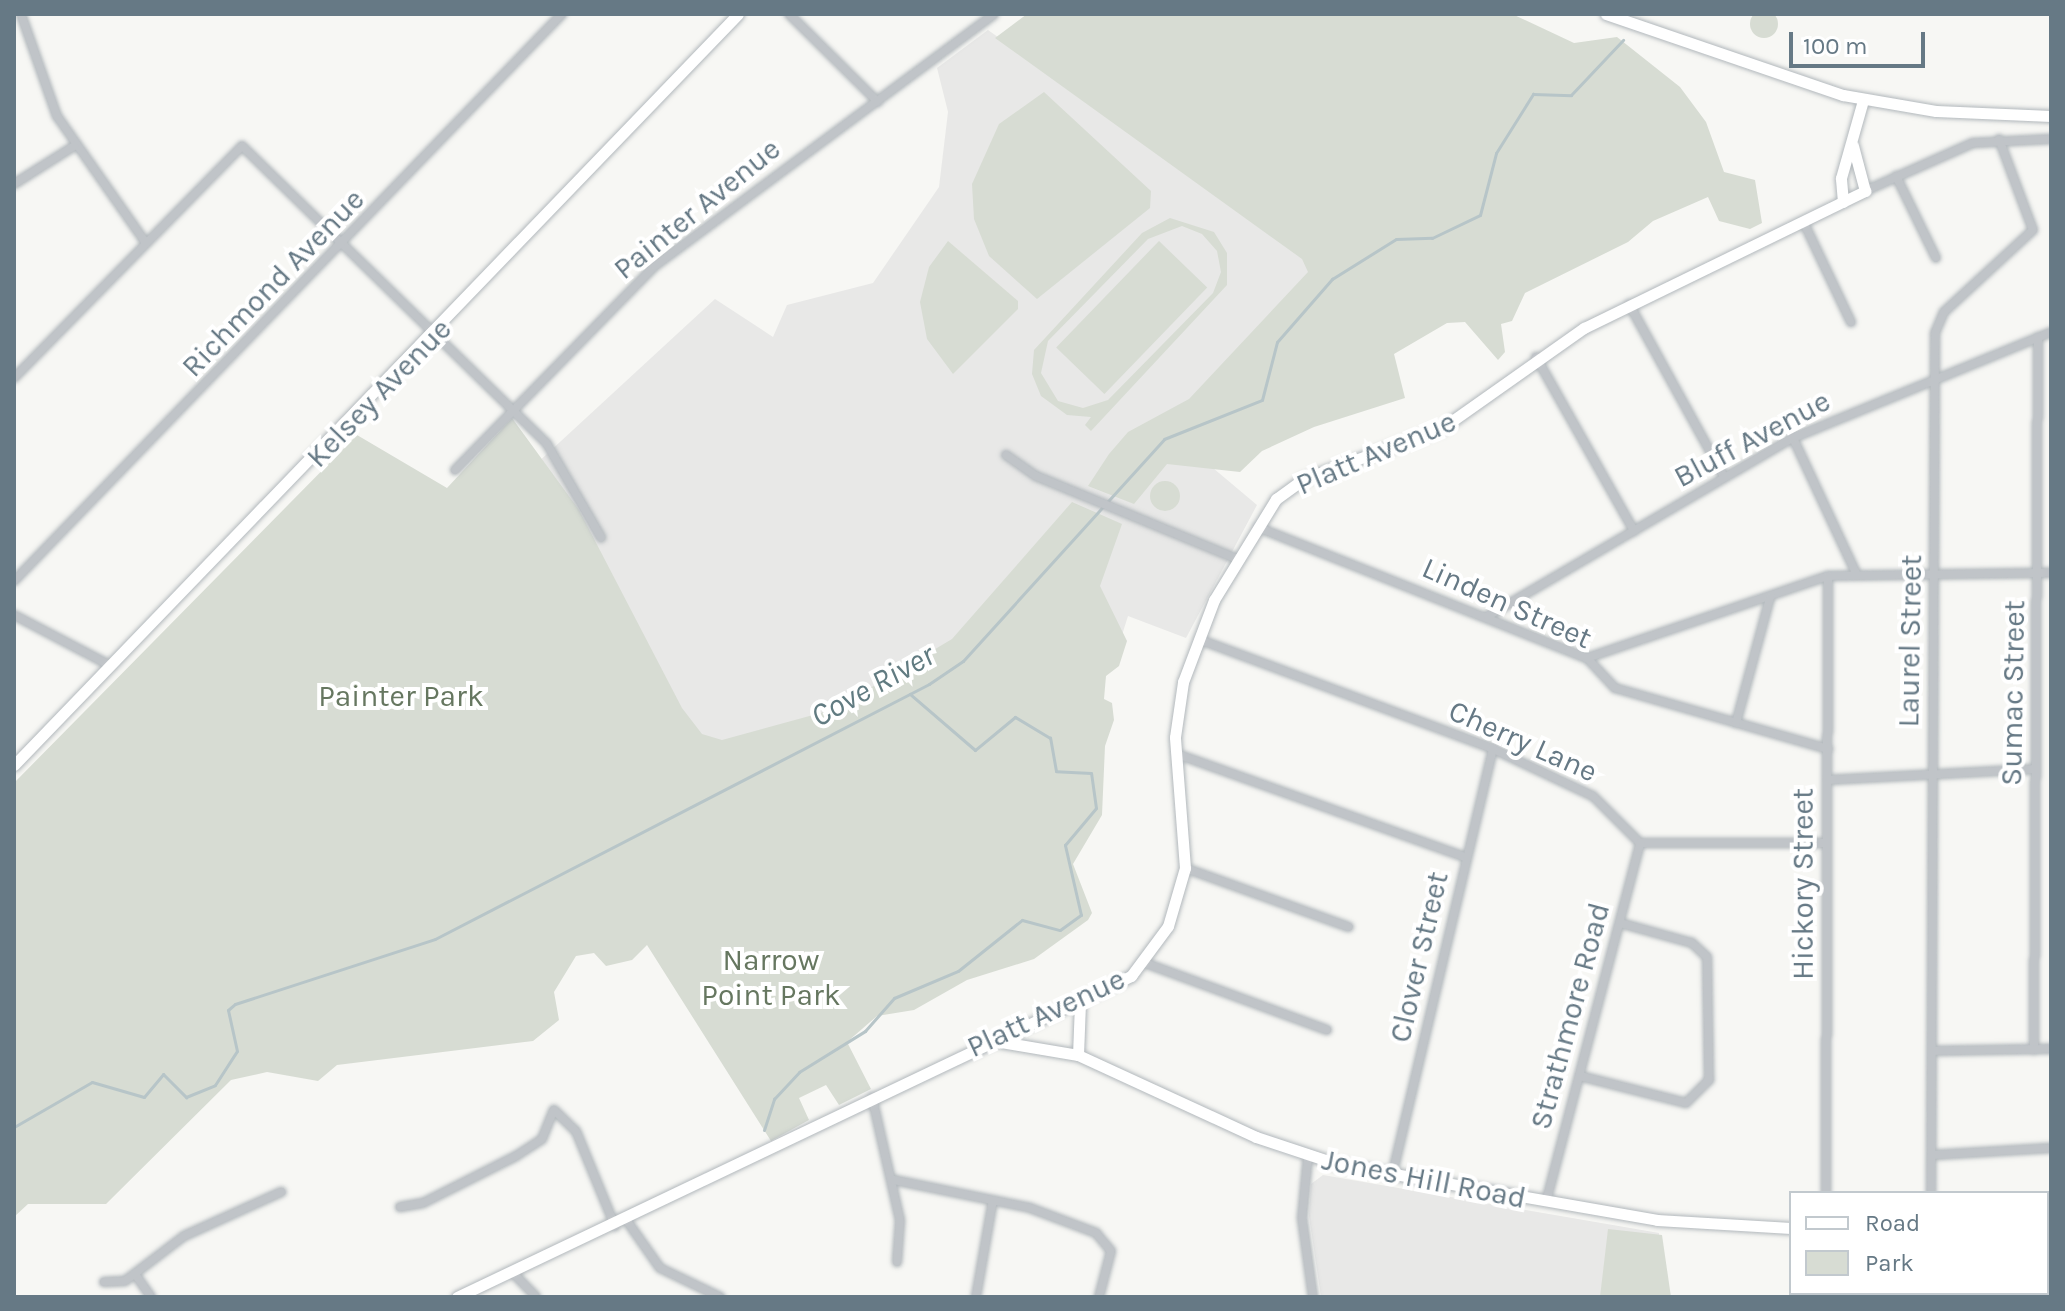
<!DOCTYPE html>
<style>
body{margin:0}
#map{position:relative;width:2065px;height:1311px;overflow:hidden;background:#f7f7f4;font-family:Karla,sans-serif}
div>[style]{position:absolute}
.built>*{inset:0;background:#e8e8e7}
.green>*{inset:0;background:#d7dcd3;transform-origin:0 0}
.round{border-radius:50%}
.stream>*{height:3px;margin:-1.5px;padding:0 1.5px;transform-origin:1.5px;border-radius:1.5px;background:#b7c5c8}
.roads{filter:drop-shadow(0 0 2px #b2b8bc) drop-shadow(0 0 2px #b2b8bc)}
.street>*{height:8px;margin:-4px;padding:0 4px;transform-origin:4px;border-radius:4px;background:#c0c4c8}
.secondary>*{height:11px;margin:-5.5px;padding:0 5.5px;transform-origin:5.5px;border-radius:5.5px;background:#fff}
span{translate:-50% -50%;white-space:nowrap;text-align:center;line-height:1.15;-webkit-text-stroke:8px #fff;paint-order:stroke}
.street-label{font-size:30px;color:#667985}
.park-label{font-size:30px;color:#667760}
.water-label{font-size:32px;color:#617b81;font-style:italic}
.frame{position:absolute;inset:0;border:16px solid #667985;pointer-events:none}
.legend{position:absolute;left:1789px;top:1191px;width:260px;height:104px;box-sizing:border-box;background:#fff;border:2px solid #c2c9ce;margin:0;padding:10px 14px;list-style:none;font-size:24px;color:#667985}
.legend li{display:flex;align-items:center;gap:16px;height:40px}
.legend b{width:40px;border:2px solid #c2c9ce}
.scale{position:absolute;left:1789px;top:32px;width:136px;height:36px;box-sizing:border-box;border:4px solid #667985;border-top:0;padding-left:10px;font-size:24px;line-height:28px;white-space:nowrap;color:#667985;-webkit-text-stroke:6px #fff;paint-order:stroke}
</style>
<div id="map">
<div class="built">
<div style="clip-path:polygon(988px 30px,1318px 263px,1194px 452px,1257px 505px,1186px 638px,1128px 616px,1122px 635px,765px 829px,522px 477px,715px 299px,773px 337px,787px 305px,873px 283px,939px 187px,948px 112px,937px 68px)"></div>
<div style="clip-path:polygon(1323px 1175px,1659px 1233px,1658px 1297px,1321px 1297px,1309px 1216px,1311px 1184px)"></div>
</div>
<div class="green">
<div class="round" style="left:1750px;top:10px;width:28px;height:28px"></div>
<div style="clip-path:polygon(1027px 14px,1512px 14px,1574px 43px,1617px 37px,1680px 87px,1706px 122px,1724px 172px,1755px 180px,1762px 223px,1750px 229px,1719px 221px,1708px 197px,1653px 221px,1628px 242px,1525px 293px,1512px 321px,1501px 324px,1505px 352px,1498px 360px,1465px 322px,1447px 323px,1394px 354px,1405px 398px,1314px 427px,1262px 451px,1240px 472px,1167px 464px,1134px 504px,1088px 486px,1109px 454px,1128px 432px,1189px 399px,1308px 272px,1302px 259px,995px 38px)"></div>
<div style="clip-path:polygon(1044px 92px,1151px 191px,1150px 208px,1037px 299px,989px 256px,974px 219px,972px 184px,999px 124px)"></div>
<div style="clip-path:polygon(evenodd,1170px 218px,1214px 232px,1227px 253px,1227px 285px,1091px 431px,1085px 425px,1091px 417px,1067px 415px,1041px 396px,1032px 374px,1034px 350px,1142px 233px,1170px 218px,1182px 226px,1202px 234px,1217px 251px,1221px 272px,1213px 293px,1108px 400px,1083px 408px,1058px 401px,1041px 373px,1048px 341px,1148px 239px,1182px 226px)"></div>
<div style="clip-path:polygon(948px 241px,1018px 301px,1018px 309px,953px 374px,927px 339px,920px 302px,929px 267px)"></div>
<div style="left:1159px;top:241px;width:67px;height:148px;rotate:44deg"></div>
<div style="clip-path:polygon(512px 418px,579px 510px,682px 708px,702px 734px,722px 740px,835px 709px,952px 639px,1072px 502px,1122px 524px,1100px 586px,1127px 641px,1119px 666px,1106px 676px,1104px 699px,1112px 703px,1114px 720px,1105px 746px,1102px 815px,1073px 864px,1092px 913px,1088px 920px,1034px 959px,967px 980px,914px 1010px,877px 1016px,847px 1042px,871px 1089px,839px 1105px,826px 1085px,799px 1098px,809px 1120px,771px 1141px,647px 945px,632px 960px,606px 966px,594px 953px,576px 956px,554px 992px,559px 1020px,533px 1041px,337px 1065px,318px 1081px,267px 1072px,231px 1080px,106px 1204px,28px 1204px,14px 1217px,14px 783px,357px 435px,447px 488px)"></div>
<div class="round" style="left:1150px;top:481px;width:30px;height:30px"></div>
<div style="clip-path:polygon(1608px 1229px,1662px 1235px,1671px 1297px,1600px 1297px)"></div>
</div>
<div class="stream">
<div style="left:14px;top:1127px;width:90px;rotate:-30deg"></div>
<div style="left:92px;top:1082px;width:54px;rotate:16.1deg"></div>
<div style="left:144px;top:1097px;width:30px;rotate:-50deg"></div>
<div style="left:163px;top:1074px;width:33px;rotate:45deg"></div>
<div style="left:186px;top:1097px;width:31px;rotate:-22deg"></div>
<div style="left:215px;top:1085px;width:40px;rotate:-57.1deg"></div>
<div style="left:237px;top:1051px;width:42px;rotate:-102.4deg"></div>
<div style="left:228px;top:1010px;width:9px;rotate:-41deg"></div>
<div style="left:235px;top:1004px;width:210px;rotate:-18deg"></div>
<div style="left:435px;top:939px;width:556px;rotate:-27.3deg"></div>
<div style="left:929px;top:684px;width:41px;rotate:-34.1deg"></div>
<div style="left:963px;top:661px;width:299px;rotate:-47.8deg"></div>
<div style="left:1164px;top:439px;width:105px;rotate:-21.7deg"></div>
<div style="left:1262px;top:400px;width:60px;rotate:-75.5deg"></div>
<div style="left:1277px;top:342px;width:84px;rotate:-48.9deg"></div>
<div style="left:1332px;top:279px;width:75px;rotate:-32deg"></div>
<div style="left:1396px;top:239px;width:36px;rotate:-2deg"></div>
<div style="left:1432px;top:238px;width:53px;rotate:-25.6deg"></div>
<div style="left:1480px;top:215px;width:64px;rotate:-75.5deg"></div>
<div style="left:1496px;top:153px;width:70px;rotate:-57.9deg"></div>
<div style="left:1533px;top:94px;width:38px;rotate:2deg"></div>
<div style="left:1571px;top:95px;width:76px;rotate:-46.6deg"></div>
<div style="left:764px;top:1130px;width:33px;rotate:-72deg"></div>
<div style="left:774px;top:1099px;width:37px;rotate:-47deg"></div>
<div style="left:799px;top:1072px;width:78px;rotate:-31.8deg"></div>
<div style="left:865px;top:1031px;width:44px;rotate:-48.7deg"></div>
<div style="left:894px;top:998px;width:69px;rotate:-22.9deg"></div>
<div style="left:958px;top:971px;width:82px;rotate:-38.6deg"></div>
<div style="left:1022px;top:920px;width:39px;rotate:15deg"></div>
<div style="left:1060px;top:930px;width:26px;rotate:-36deg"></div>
<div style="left:1081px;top:915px;width:72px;rotate:-102.9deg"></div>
<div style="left:1065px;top:845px;width:48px;rotate:-50deg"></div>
<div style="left:1096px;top:808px;width:35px;rotate:-98deg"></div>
<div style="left:1091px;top:773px;width:35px;rotate:-177deg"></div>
<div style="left:1056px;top:771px;width:34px;rotate:-100deg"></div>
<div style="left:1050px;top:738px;width:41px;rotate:-149deg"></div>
<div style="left:1015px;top:717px;width:52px;rotate:140.5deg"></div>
<div style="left:975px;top:750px;width:86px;rotate:-139.3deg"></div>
</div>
<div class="roads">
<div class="street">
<div style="left:21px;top:14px;width:108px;rotate:70.6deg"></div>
<div style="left:57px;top:116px;width:155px;rotate:55deg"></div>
<div style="left:789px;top:14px;width:125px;rotate:44.7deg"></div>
<div style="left:1896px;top:176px;width:91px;rotate:64deg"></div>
<div style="left:14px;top:184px;width:71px;rotate:-32.3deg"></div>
<div style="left:1865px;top:191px;width:118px;rotate:-24deg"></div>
<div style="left:1973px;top:143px;width:78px;rotate:-2.9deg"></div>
<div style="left:1803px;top:221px;width:112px;rotate:64.6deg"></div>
<div style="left:1629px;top:304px;width:197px;rotate:61.2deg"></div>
<div style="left:1536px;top:357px;width:200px;rotate:60.6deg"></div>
<div style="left:14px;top:378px;width:325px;rotate:-45.5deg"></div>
<div style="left:242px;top:146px;width:426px;rotate:44.3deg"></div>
<div style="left:547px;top:444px;width:108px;rotate:59.9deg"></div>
<div style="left:1793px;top:438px;width:149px;rotate:65deg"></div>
<div style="left:1006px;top:455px;width:37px;rotate:35deg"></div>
<div style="left:1036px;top:476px;width:215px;rotate:22.4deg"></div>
<div style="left:455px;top:470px;width:286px;rotate:-45.6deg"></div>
<div style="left:655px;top:266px;width:422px;rotate:-36.6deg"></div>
<div style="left:1257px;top:527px;width:355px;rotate:21.7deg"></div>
<div style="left:1587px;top:658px;width:41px;rotate:47deg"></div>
<div style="left:1615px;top:688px;width:222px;rotate:16deg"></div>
<div style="left:14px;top:581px;width:789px;rotate:-45.98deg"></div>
<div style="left:14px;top:615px;width:110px;rotate:27.7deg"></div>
<div style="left:1488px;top:616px;width:353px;rotate:-30.3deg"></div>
<div style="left:1793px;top:438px;width:279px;rotate:-22.3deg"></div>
<div style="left:1198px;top:639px;width:315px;rotate:20.4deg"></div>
<div style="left:1493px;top:749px;width:110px;rotate:25.2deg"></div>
<div style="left:1593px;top:796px;width:66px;rotate:45deg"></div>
<div style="left:1640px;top:843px;width:187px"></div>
<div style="left:1587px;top:658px;width:255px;rotate:-18.8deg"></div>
<div style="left:1828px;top:576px;width:223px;rotate:-0.8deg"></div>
<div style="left:1736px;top:723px;width:130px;rotate:-74.8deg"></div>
<div style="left:1177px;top:754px;width:308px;rotate:19.7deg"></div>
<div style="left:1827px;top:780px;width:209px;rotate:-3deg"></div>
<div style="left:1185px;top:868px;width:174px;rotate:19.8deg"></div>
<div style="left:1145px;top:963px;width:194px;rotate:20.2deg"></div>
<div style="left:2034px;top:1050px;width:713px;rotate:-89.68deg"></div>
<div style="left:1933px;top:1051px;width:118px;rotate:-1deg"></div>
<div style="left:1580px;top:1076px;width:109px;rotate:14.3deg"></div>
<div style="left:1686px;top:1103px;width:33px;rotate:-45deg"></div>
<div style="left:1709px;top:1080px;width:123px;rotate:-90.9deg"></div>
<div style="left:1707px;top:957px;width:21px;rotate:-137deg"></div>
<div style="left:1692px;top:943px;width:75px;rotate:-164.5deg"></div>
<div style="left:872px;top:1097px;width:126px;rotate:77.2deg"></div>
<div style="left:900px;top:1220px;width:42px;rotate:94.1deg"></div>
<div style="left:1933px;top:1155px;width:118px;rotate:-3.4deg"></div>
<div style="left:1308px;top:1156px;width:62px;rotate:95.5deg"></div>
<div style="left:1302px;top:1218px;width:80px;rotate:82.1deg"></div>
<div style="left:1392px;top:1176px;width:439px;rotate:-76.7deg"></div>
<div style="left:894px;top:1180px;width:139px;rotate:11.6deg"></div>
<div style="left:1030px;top:1208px;width:71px;rotate:20.7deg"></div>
<div style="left:1096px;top:1233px;width:23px;rotate:50deg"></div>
<div style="left:1111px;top:1251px;width:48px;rotate:104.6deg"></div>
<div style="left:1826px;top:1193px;width:617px;rotate:-89.81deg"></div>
<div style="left:1931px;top:1193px;width:860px;rotate:-89.73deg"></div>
<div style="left:1935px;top:333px;width:23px;rotate:-67deg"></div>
<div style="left:1944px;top:312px;width:121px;rotate:-42.7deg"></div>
<div style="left:2033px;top:230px;width:97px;rotate:-110.5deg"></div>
<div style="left:1546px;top:1202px;width:371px;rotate:-75.3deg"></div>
<div style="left:400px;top:1207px;width:23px;rotate:-10deg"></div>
<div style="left:423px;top:1203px;width:104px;rotate:-26.8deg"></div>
<div style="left:516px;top:1156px;width:31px;rotate:-33deg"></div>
<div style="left:542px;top:1139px;width:31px;rotate:-68deg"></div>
<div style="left:554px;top:1110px;width:30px;rotate:44deg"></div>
<div style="left:576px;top:1131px;width:103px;rotate:67.7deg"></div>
<div style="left:627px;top:1221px;width:57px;rotate:54.9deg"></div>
<div style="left:660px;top:1268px;width:67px;rotate:25.8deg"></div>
<div style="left:135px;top:1274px;width:28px;rotate:55deg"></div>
<div style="left:515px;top:1275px;width:30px;rotate:46deg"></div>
<div style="left:104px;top:1282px;width:21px;rotate:-3deg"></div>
<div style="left:125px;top:1281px;width:74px;rotate:-37.3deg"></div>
<div style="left:184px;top:1236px;width:107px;rotate:-24.4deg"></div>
<div style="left:976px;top:1297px;width:98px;rotate:-80.1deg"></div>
<div style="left:1805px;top:1297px;width:5px;rotate:-53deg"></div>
</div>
<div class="secondary">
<div style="left:1606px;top:14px;width:250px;rotate:18.9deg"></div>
<div style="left:1843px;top:95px;width:94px;rotate:9.8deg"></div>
<div style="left:1936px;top:111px;width:115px;rotate:2.5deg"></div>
<div style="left:1843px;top:202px;width:24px;rotate:-95deg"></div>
<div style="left:1841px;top:178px;width:81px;rotate:-74.2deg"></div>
<div style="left:14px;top:765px;width:1043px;rotate:-46.05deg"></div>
<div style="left:1001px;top:1042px;width:78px;rotate:9.6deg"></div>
<div style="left:1078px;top:1055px;width:196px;rotate:24.7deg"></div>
<div style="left:1256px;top:1137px;width:85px;rotate:18.4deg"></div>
<div style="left:1337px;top:1164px;width:325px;rotate:9.9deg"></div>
<div style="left:1657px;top:1220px;width:134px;rotate:3.4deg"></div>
<div style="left:1078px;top:1055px;width:52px;rotate:-87.8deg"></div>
<div style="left:2047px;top:1236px;width:4px"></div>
<div style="left:457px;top:1297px;width:747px;rotate:-25.47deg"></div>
<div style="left:1131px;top:976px;width:62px;rotate:-53.5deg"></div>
<div style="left:1168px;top:926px;width:60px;rotate:-73.7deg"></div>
<div style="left:1185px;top:868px;width:131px;rotate:-94.4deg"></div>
<div style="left:1175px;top:737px;width:56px;rotate:-81.7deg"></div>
<div style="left:1183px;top:682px;width:88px;rotate:-69.3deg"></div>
<div style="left:1214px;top:600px;width:119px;rotate:-58.5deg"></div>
<div style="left:1276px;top:499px;width:34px;rotate:-36deg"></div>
<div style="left:1304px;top:479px;width:147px;rotate:-20.3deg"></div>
<div style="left:1442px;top:428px;width:174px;rotate:-35.2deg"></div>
<div style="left:1584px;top:328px;width:313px;rotate:-26deg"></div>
<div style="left:1865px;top:191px;width:47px;rotate:-104.9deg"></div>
</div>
</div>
<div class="street-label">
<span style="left:697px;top:209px;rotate:-39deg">Painter Avenue</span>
<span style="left:273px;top:283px;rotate:-46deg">Richmond Avenue</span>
<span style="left:379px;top:393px;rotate:-46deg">Kelsey Avenue</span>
<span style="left:1752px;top:439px;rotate:-28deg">Bluff Avenue</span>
<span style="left:1376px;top:453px;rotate:-23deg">Platt Avenue</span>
<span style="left:1507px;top:603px;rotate:24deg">Linden Street</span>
<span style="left:1910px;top:641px;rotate:-89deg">Laurel Street</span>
<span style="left:2013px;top:693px;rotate:-89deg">Sumac Street</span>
<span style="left:1523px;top:741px;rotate:24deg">Cherry Lane</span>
<span style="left:1803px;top:884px;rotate:-90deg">Hickory Street</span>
<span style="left:1419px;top:957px;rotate:-77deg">Clover Street</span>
<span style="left:1046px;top:1013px;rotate:-25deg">Platt Avenue</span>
<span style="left:1570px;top:1016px;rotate:-75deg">Strathmore Road</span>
<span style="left:1424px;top:1179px;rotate:11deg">Jones Hill Road</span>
</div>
<div class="park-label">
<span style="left:401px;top:696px">Painter Park</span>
<span style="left:771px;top:977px">Narrow<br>Point Park</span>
</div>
<div class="water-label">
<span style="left:873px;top:686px;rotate:-29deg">Cove River</span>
</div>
<div class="frame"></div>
<ul class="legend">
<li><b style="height:10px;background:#fff"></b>Road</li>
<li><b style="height:22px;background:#d7dcd3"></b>Park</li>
</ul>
<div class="scale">100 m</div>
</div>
